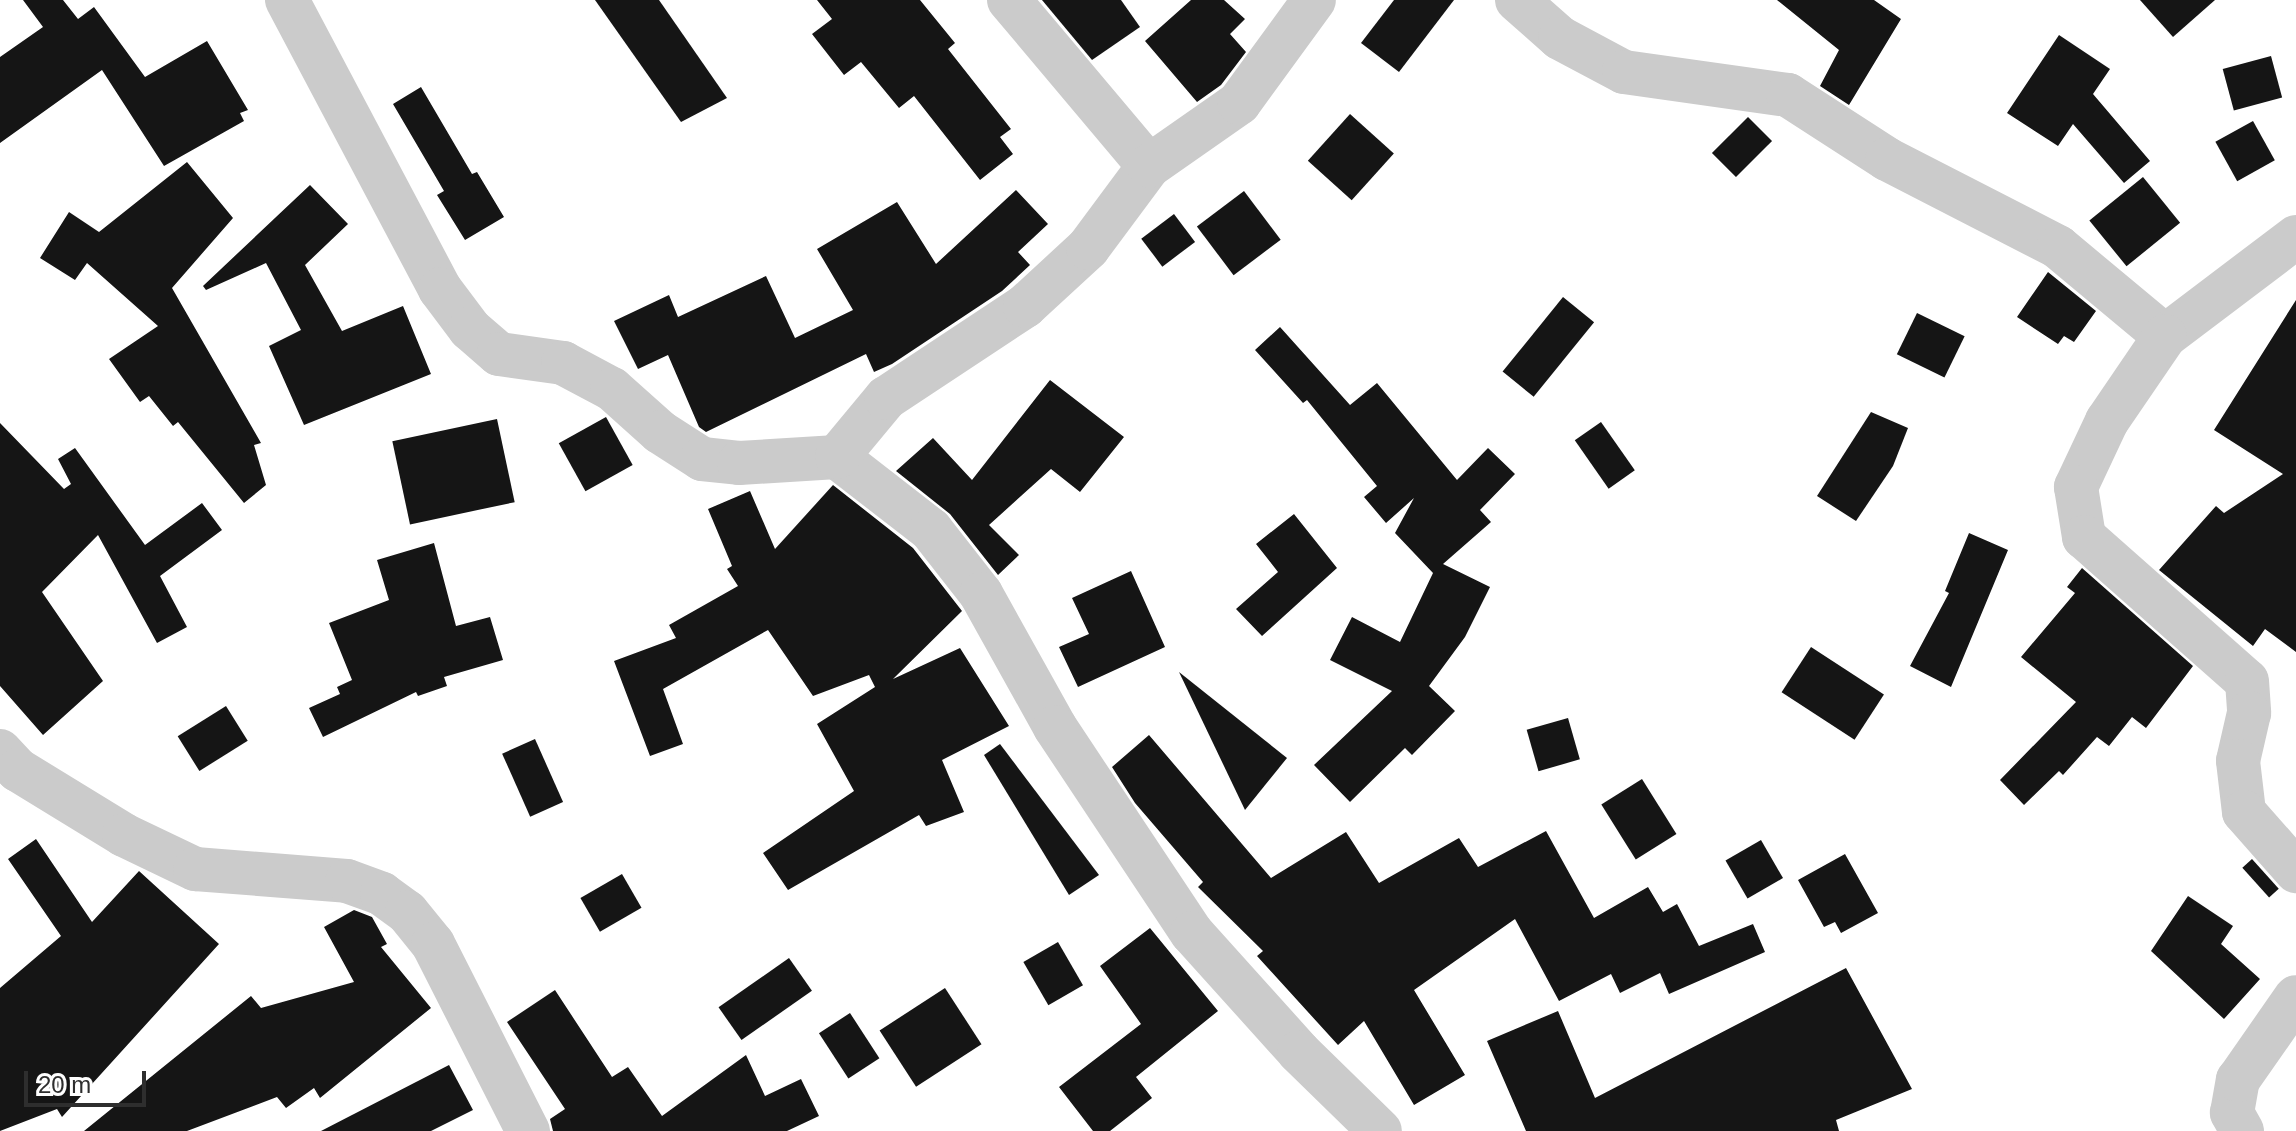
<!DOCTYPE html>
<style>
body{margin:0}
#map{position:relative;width:2296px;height:1131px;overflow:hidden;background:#fff;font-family:Helvetica,sans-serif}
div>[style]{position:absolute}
.building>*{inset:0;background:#151515;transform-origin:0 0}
.minor>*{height:44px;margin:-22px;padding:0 22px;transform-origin:22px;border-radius:22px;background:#cbcbcb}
span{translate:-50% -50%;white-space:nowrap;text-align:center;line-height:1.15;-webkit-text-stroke:8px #fff;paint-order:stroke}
.scale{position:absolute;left:24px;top:1071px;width:122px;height:36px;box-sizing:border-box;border:4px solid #2e2e2e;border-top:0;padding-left:10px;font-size:24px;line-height:28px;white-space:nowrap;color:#2e2e2e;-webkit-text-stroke:6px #fff;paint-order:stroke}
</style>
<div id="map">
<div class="building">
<div style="clip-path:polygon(23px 0,63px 0,78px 19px,94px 7px,145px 77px,207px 41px,248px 110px,240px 113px,244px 121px,164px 166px,102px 70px,0 143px,0 57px,43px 27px)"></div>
<div style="clip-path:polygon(595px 0,659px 0,727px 98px,681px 122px)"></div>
<div style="clip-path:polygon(817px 0,920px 0,955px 43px,948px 49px,1011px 129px,1000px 137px,1013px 154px,980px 180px,914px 96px,899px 108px,861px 62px,844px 75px,812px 34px,832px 19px)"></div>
<div style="clip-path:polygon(1042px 0,1121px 0,1140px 27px,1092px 60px)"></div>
<div style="clip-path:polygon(1191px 0,1224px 0,1245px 19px,1230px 34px,1246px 52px,1221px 85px,1197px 102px,1145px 41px)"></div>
<div style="clip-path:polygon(1394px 0,1454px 0,1399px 72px,1361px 43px)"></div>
<div style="clip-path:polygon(1777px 0,1874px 0,1901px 19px,1849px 105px,1820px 86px,1839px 50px)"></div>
<div style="clip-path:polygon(2140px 0,2215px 0,2173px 37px)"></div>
<div style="clip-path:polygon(2059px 35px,2110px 69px,2093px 94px,2150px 161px,2124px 183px,2073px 124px,2058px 146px,2007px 113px)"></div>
<div style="left:2271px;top:56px;width:43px;height:50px;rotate:75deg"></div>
<div style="clip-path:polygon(421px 87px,472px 174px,477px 172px,504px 217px,465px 240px,437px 195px,444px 191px,393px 104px)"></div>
<div style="left:1350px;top:114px;width:59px;height:63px;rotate:42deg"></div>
<div style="left:1748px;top:117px;width:34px;height:51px;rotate:45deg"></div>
<div style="left:2253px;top:121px;width:45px;height:43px;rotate:61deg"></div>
<div style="clip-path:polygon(187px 162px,233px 218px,172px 288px,261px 443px,254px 445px,266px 485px,244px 503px,178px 422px,173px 426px,149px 396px,140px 402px,109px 359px,158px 326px,87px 263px,75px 280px,40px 258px,69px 212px,99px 232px)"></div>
<div style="left:2143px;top:177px;width:59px;height:69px;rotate:51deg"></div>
<div style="clip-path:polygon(310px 185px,348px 224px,305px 265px,342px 331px,403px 306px,431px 374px,304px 425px,269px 346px,301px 330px,266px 263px,206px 290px,203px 286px)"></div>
<div style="clip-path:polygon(1016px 190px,1048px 224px,1018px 252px,1030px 265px,1002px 291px,892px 364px,874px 372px,866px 354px,706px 432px,699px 427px,668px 355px,638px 369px,614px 321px,669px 295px,678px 317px,766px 276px,795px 338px,853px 310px,817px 249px,897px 202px,936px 264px)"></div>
<div style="left:1244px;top:191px;width:61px;height:59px;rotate:53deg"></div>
<div style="left:1174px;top:214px;width:35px;height:41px;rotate:53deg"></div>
<div style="clip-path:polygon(2048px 272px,2096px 311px,2074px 342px,2064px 336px,2058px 344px,2017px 317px)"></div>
<div style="left:1563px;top:297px;width:40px;height:96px;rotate:39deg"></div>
<div style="clip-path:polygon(2296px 300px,2296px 652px,2265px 629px,2253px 646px,2159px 570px,2216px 506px,2224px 513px,2283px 474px,2214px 430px)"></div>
<div style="left:1917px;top:313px;width:53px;height:46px;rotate:26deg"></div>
<div style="clip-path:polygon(1280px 327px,1350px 405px,1377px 383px,1457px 480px,1488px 448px,1515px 474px,1480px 510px,1491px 522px,1443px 564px,1490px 587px,1465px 637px,1429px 686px,1455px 711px,1412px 755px,1405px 748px,1350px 802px,1314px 765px,1392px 691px,1330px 660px,1352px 617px,1400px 642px,1433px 573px,1395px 533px,1414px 498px,1386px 523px,1364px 497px,1377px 486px,1307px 400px,1303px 403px,1255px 350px)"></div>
<div style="clip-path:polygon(1050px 380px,1124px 437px,1080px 492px,1051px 469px,989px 525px,1019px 555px,998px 575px,950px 514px,896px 471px,933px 438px,972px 480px)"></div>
<div style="clip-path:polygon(1871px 412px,1908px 428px,1893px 466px,1856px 521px,1817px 496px)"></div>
<div style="left:606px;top:417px;width:55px;height:54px;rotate:61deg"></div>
<div style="left:497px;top:419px;width:85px;height:107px;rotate:78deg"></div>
<div style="left:1601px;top:422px;width:59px;height:32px;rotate:55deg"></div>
<div style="clip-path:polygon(0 423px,64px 489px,71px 484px,58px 459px,75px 448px,145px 545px,202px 503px,222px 530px,160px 576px,187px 627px,157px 643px,98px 535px,42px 592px,103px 681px,43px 735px,0 686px)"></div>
<div style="clip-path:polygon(833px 485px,913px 548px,962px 611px,893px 679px,960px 648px,1009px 726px,942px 760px,964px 812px,926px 826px,919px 815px,788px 890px,763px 853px,854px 791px,817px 724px,875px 687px,869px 675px,813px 696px,768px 630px,663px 689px,683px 744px,650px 756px,614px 661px,676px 638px,669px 625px,738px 586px,727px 569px,732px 566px,708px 509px,750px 491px,775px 549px)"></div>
<div style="clip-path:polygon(1294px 514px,1337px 568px,1262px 636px,1236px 609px,1278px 572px,1256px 544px)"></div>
<div style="clip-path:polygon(1969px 533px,2008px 550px,1951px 687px,1910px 666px,1949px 593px,1945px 591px)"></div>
<div style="clip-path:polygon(434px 543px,456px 626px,490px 617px,503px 660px,444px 677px,447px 686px,418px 696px,416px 692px,323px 737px,309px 708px,340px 694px,337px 687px,352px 680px,329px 623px,389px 600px,377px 560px)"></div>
<div style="clip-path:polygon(2082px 568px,2193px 666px,2146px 728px,2132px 717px,2109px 746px,2097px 737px,2063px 775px,2059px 771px,2024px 805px,2000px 780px,2076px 702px,2021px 657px,2075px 593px,2067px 587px)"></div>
<div style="clip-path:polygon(1131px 571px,1165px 647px,1078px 687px,1059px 647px,1089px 634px,1072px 598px)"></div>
<div style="left:1811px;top:647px;width:87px;height:54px;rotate:33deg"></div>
<div style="clip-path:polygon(1179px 672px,1287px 758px,1245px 810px)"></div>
<div style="left:226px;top:706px;width:41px;height:57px;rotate:58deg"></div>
<div style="left:1568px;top:718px;width:43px;height:43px;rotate:74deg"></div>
<div style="clip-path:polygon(1149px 735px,1271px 878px,1346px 832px,1379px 883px,1459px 838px,1478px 867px,1546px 831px,1594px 918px,1648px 887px,1663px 912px,1677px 904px,1699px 946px,1753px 924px,1765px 952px,1669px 994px,1660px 973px,1620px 993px,1611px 974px,1559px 1001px,1515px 919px,1414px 990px,1465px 1075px,1414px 1105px,1364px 1021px,1338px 1045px,1257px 956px,1263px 951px,1198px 887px,1203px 882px,1135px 803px,1112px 767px)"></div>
<div style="left:535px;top:739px;width:69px;height:36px;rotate:66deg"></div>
<div style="clip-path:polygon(1000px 744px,1099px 875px,1069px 895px,984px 755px)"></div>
<div style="left:1642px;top:779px;width:65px;height:48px;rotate:58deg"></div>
<div style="clip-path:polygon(36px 839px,92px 922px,139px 871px,219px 944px,62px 1117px,57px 1109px,0 1131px,0 988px,61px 936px,8px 859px)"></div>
<div style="left:1761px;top:840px;width:44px;height:41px;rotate:60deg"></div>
<div style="clip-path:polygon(1845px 854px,1878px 913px,1841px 933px,1835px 922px,1824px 927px,1798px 880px)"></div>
<div style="left:2252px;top:859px;width:40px;height:13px;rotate:48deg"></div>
<div style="left:622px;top:874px;width:39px;height:48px;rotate:60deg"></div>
<div style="clip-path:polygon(2188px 896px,2233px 926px,2221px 944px,2260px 979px,2224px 1019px,2151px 951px)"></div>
<div style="clip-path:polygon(354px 910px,372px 917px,387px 944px,381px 947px,431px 1008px,320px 1098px,314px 1088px,286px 1108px,277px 1097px,187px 1131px,84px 1131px,251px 996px,261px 1008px,354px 982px,324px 927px)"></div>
<div style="clip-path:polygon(1150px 928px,1218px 1011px,1136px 1077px,1152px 1098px,1110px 1131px,1093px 1131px,1059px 1087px,1141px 1024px,1100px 966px)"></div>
<div style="left:1058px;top:942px;width:50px;height:40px;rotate:60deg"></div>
<div style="left:789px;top:958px;width:40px;height:86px;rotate:55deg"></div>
<div style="clip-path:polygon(1846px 968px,1912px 1089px,1836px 1120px,1839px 1131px,1526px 1131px,1487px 1041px,1558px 1011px,1595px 1098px)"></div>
<div style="left:945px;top:988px;width:67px;height:78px;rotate:57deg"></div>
<div style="clip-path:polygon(555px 990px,612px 1077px,628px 1067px,662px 1116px,746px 1055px,765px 1096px,801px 1079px,819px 1116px,787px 1131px,553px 1131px,550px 1119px,565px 1109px,507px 1022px)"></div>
<div style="left:850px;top:1013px;width:54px;height:37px;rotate:57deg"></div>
<div style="clip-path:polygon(449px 1065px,473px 1110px,431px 1131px,321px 1131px)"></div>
</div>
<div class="minor">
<div style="left:287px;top:0;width:327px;rotate:62.1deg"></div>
<div style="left:440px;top:289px;width:50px;rotate:53.1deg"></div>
<div style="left:470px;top:329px;width:38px;rotate:41deg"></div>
<div style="left:499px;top:354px;width:65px;rotate:8deg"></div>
<div style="left:563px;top:363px;width:55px;rotate:28deg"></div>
<div style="left:612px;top:389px;width:64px;rotate:41.9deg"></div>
<div style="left:660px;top:432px;width:50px;rotate:32.7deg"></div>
<div style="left:702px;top:459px;width:37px;rotate:6deg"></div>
<div style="left:739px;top:463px;width:98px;rotate:-3.5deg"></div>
<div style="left:837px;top:457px;width:119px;rotate:37.8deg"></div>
<div style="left:931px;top:530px;width:81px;rotate:52deg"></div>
<div style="left:981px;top:594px;width:152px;rotate:60.9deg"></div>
<div style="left:1055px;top:727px;width:247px;rotate:56.4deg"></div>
<div style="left:1192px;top:933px;width:160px;rotate:48deg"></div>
<div style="left:1299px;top:1052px;width:113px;rotate:44.3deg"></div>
<div style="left:1009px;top:0;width:217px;rotate:49.9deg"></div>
<div style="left:1517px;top:0;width:57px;rotate:41.5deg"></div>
<div style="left:1560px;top:38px;width:72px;rotate:28deg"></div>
<div style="left:1624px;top:72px;width:166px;rotate:8deg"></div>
<div style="left:1788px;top:95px;width:118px;rotate:32.9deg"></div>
<div style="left:1887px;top:159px;width:192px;rotate:27.2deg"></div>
<div style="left:2058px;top:247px;width:139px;rotate:39.8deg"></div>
<div style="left:2296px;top:237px;width:164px;rotate:142.9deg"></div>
<div style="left:2165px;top:336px;width:103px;rotate:124.3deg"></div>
<div style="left:2107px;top:421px;width:73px;rotate:115.2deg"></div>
<div style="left:2076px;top:487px;width:51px;rotate:80.9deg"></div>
<div style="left:2084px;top:537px;width:217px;rotate:41.5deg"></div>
<div style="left:2247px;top:681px;width:32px;rotate:86deg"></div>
<div style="left:2249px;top:713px;width:49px;rotate:102.9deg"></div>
<div style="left:2238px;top:761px;width:51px;rotate:83.3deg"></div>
<div style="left:2244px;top:812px;width:79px;rotate:48.6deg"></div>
<div style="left:837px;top:457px;width:77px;rotate:-50.3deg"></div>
<div style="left:886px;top:398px;width:167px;rotate:-33.5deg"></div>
<div style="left:1025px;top:306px;width:86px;rotate:-42.6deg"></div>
<div style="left:1088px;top:248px;width:102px;rotate:-53.4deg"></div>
<div style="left:1149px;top:166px;width:110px;rotate:-35deg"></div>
<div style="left:1239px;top:103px;width:127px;rotate:-53.9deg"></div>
<div style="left:0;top:751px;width:26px;rotate:47deg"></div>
<div style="left:18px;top:770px;width:124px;rotate:31.5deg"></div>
<div style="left:124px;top:835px;width:79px;rotate:25.6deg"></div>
<div style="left:195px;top:869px;width:152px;rotate:4.5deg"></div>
<div style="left:347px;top:881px;width:37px;rotate:20deg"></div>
<div style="left:382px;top:894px;width:31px;rotate:36deg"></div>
<div style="left:407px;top:912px;width:41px;rotate:50.9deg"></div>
<div style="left:433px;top:944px;width:210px;rotate:63.1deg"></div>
<div style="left:2242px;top:1131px;width:21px;rotate:-119deg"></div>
<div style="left:2232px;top:1113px;width:34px;rotate:-80deg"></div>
<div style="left:2238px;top:1080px;width:101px;rotate:-55.1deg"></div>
</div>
<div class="scale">20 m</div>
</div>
